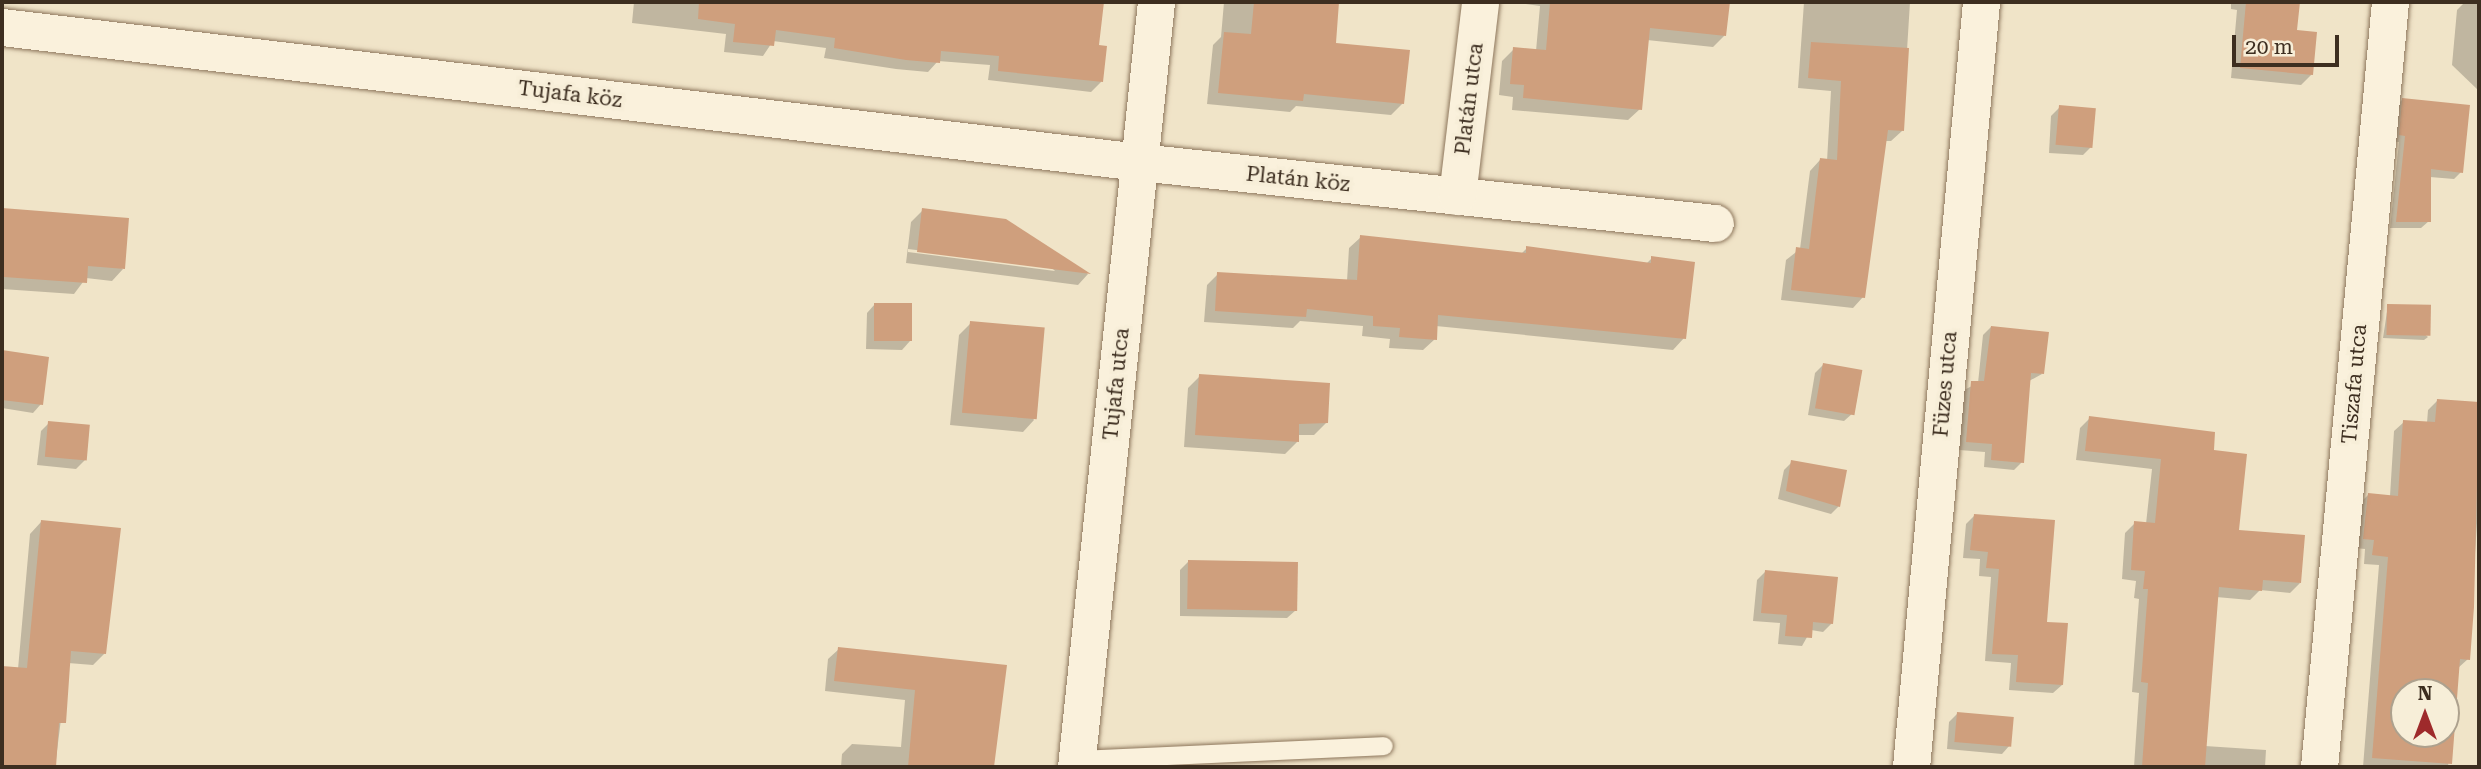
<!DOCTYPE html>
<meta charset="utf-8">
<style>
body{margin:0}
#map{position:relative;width:2481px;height:769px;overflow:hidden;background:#f0e4c8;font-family:"Roboto Serif",serif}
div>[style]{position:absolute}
.shadow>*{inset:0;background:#0003}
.building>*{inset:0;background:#cf9f7d;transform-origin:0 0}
.roads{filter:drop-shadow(0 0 2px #8d765c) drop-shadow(0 0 2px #8d765c)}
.lane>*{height:18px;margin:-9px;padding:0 9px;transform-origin:9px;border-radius:9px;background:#faf1dc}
.street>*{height:37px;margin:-18.5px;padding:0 18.5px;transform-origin:18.5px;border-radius:18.5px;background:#faf1dc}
span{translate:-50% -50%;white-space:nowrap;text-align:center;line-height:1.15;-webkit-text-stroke:7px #f7eed8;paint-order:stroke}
.street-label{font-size:21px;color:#3d2e20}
.frame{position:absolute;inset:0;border:4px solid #3d2e20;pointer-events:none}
.north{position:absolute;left:2390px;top:678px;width:70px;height:70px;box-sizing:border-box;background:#f7eed8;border:2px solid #ada18e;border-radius:50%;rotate:0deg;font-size:19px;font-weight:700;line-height:28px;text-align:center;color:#3d2e20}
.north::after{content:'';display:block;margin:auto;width:24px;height:32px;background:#9e2a2b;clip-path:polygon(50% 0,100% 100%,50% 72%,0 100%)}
.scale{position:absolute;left:2232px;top:35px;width:107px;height:32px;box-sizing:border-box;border:4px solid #3d2e20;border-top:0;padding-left:9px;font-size:21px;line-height:24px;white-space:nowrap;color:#3d2e20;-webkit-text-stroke:5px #f7eed8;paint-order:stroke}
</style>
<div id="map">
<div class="shadow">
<div style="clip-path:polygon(634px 2px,1093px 2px,1101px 82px,1091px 92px,988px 80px,990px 65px,938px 61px,928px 72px,896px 69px,824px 58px,826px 48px,773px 41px,763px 56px,724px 52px,726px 34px,632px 23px)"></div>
<div style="clip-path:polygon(1224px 2px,1337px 2px,1334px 44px,1403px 103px,1391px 115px,1296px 106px,1290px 112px,1207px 104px,1213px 45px,1221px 37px)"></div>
<div style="clip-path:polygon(1511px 2px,1728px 2px,1724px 36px,1713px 47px,1647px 40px,1640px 109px,1628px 120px,1512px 110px,1513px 97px,1499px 95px,1502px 61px,1514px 49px,1536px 51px,1540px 6px)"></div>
<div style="clip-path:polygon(1804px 2px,1910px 2px,1902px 131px,1891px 141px,1885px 141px,1863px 297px,1853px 308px,1781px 300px,1786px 260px,1800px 249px,1810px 171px,1820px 160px,1827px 161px,1831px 91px,1798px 88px)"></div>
<div style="clip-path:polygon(2231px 2px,2298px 2px,2295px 31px,2312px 74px,2301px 85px,2231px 78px,2237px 10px,2231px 9px)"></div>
<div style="clip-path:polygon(2465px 2px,2479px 2px,2479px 91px,2452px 65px,2457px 10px)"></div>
<div style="clip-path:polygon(2403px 99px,2461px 172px,2454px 179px,2430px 177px,2429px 221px,2421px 228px,2390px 228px,2399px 142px,2392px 142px,2395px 107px)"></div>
<div style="clip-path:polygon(2060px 107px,2091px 147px,2083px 155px,2049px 153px,2051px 116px)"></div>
<div style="clip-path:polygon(evenodd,923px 210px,1005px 220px,1088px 274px,1078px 285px,906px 263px,911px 222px,923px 210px,908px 249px,1051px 267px,1055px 271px,908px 252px,908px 249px)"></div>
<div style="clip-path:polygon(2px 211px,3px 210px,123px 269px,112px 281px,86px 278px,74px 294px,2px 289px)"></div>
<div style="clip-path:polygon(1361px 237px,1521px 254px,1527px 248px,1646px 264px,1652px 258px,1684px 338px,1673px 350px,1436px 326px,1435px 339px,1423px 350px,1389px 348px,1390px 339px,1362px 336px,1363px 326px,1300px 321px,1293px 328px,1204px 322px,1207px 285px,1218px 274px,1347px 281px,1349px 248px)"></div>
<div style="clip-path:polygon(875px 304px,910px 341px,902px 350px,866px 349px,867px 313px)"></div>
<div style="clip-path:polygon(2388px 305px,2428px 337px,2424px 340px,2383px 338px)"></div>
<div style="clip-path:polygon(971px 323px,1034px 420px,1023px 432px,950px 425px,959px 335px)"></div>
<div style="clip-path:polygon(1991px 327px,2042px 374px,2029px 381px,2022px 462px,2014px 470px,1984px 467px,1985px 452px,1959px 450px,1964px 390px,1978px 383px,1983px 335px)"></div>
<div style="clip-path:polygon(2px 352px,47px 358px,41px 404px,33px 413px,2px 408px)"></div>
<div style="clip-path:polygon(1823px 365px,1853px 413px,1844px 421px,1808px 415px,1815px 373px)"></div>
<div style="clip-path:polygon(1200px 376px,1326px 423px,1314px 435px,1297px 435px,1297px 442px,1285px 454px,1184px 447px,1188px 388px)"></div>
<div style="clip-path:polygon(evenodd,2437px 401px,2479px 403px,2479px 493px,2468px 659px,2458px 668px,2448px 767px,2363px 767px,2379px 565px,2364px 564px,2365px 549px,2355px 548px,2359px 504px,2369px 494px,2390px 496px,2394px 431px,2404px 422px,2427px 423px,2428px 410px,2437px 401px,2404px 692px,2446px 692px,2446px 734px,2404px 734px,2404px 692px)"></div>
<div style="clip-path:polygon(2090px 418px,2212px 452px,2237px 531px,2300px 583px,2290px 593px,2260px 590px,2250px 600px,2216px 597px,2205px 746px,2266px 750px,2265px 767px,2134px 767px,2139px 693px,2132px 692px,2139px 599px,2134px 598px,2136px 581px,2122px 579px,2125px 533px,2135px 523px,2146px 524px,2152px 469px,2076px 460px,2080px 428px)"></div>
<div style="clip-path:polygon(49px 423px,85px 460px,76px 469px,37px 465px,41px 431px)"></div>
<div style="clip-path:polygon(1792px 462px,1839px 506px,1831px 514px,1778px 499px,1784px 470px)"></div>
<div style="clip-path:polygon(1974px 516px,2045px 623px,2062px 685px,2053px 693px,2009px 690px,2011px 663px,1985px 661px,1991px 577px,1979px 576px,1980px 559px,1963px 558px,1966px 524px)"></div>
<div style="clip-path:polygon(41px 522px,105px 653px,93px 665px,68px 663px,55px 767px,2px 767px,2px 668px,18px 669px,30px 534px)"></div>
<div style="clip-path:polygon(1188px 562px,1296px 610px,1287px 618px,1180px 616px,1180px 570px)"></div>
<div style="clip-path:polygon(1765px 572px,1832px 623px,1823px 632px,1811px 630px,1802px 646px,1778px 644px,1780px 623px,1753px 621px,1757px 580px)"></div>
<div style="clip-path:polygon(839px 649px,1005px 666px,992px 767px,841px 767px,842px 754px,852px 744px,901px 747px,905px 700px,825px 691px,828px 659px)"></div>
<div style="clip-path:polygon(1957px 714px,2010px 745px,2002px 754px,1947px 749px,1949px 722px)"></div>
</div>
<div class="building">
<div style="clip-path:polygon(699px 2px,1104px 2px,1099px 45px,1107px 46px,1103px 82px,998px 71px,999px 56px,941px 51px,940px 63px,906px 60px,834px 48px,835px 38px,776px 30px,774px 46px,733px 42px,735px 24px,698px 19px)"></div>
<div style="clip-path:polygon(1254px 2px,1339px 2px,1336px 43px,1410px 50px,1404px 104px,1304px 94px,1303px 101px,1218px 93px,1224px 32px,1251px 34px)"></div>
<div style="clip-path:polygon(1550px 2px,1730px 2px,1726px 36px,1650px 28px,1642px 110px,1523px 98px,1524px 85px,1510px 84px,1513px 47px,1546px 50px)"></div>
<div style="clip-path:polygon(2246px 2px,2300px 2px,2297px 30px,2317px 32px,2313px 75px,2240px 68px)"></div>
<div style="clip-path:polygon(1811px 42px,1909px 48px,1904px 131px,1888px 130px,1865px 298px,1791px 290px,1796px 247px,1809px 249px,1820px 158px,1837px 160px,1841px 81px,1808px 78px)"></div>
<div style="clip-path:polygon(2402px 98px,2470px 105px,2463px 173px,2431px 169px,2431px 222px,2396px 222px,2405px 136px,2399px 135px)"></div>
<div style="left:2059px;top:105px;width:37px;height:40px;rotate:5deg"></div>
<div style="clip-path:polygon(2px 208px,129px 218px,125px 269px,88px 266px,87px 283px,4px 277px)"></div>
<div style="clip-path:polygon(922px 208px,1006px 219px,1091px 274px,917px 252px)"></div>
<div style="clip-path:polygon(1360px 235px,1526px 253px,1526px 246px,1651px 263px,1651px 256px,1695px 262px,1686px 339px,1438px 315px,1437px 340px,1399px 337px,1400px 328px,1373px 326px,1373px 316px,1307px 309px,1306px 317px,1215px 311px,1217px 272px,1357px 280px)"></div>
<div style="left:874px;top:303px;width:38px;height:38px"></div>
<div style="left:2387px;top:304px;width:44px;height:31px;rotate:1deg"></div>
<div style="left:970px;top:321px;width:75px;height:92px;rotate:5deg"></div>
<div style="clip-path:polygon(1991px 326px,2049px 332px,2044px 374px,2031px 373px,2024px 463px,1991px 460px,1992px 444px,1966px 442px,1971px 381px,1984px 381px)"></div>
<div style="clip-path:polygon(2px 350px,49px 357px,43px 405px,2px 400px)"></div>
<div style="left:1823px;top:363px;width:40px;height:46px;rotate:10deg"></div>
<div style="clip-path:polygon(1199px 374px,1330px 383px,1328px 423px,1299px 424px,1299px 442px,1195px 435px)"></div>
<div style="clip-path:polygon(evenodd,2437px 399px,2479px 402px,2474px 607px,2470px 660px,2460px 659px,2452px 764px,2372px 758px,2388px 557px,2372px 555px,2374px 540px,2363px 539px,2368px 493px,2398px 496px,2403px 420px,2435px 422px,2437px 399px,2404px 692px,2446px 692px,2446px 734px,2404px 734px,2404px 692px)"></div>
<div style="clip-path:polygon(2089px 416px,2215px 432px,2214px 450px,2247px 454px,2239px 530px,2305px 535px,2301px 583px,2263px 580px,2262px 591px,2219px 587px,2205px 767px,2142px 767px,2148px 683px,2141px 682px,2148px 589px,2143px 589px,2145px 571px,2131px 570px,2134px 521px,2155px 523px,2161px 459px,2085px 451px)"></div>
<div style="left:48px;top:421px;width:42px;height:36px;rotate:5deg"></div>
<div style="clip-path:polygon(1791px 460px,1847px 470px,1840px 507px,1786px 491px)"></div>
<div style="clip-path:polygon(1974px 514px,2055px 520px,2047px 622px,2068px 623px,2063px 685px,2016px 682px,2018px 655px,1992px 654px,1999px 569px,1986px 568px,1988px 552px,1970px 550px)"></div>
<div style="clip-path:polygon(41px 520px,121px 528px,106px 654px,71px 651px,66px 723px,59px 723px,56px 767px,2px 767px,2px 666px,27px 668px)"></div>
<div style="left:1188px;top:560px;width:110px;height:49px;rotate:1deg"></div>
<div style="clip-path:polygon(1765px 570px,1838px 577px,1833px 624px,1813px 622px,1812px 638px,1785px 636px,1787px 615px,1761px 613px)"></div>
<div style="clip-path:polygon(838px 647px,1007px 665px,994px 767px,908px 767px,915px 690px,834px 681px)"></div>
<div style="left:1957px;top:712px;width:57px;height:30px;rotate:5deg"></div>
</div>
<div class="roads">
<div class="lane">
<div style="left:1077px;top:760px;width:307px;rotate:-2.6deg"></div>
</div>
<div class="street">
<div style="left:2px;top:27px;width:1145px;rotate:6.77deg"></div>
<div style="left:1139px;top:162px;width:579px;rotate:6.05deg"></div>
<div style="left:1457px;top:196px;width:195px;rotate:-83.2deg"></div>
<div style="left:1076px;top:767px;width:769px;rotate:-84.03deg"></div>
<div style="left:1911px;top:767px;width:768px;rotate:-84.77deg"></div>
<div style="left:2319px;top:767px;width:768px;rotate:-84.7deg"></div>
</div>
</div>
<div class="street-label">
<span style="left:570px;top:94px;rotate:7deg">Tujafa köz</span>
<span style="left:1469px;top:99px;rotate:-83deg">Platán utca</span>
<span style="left:1298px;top:179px;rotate:6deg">Platán köz</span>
<span style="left:1116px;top:384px;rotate:-84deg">Tujafa utca</span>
<span style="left:1945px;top:384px;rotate:-85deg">Füzes utca</span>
<span style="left:2354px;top:384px;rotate:-85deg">Tiszafa utca</span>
</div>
<div class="frame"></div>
<div class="north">N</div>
<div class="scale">20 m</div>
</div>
